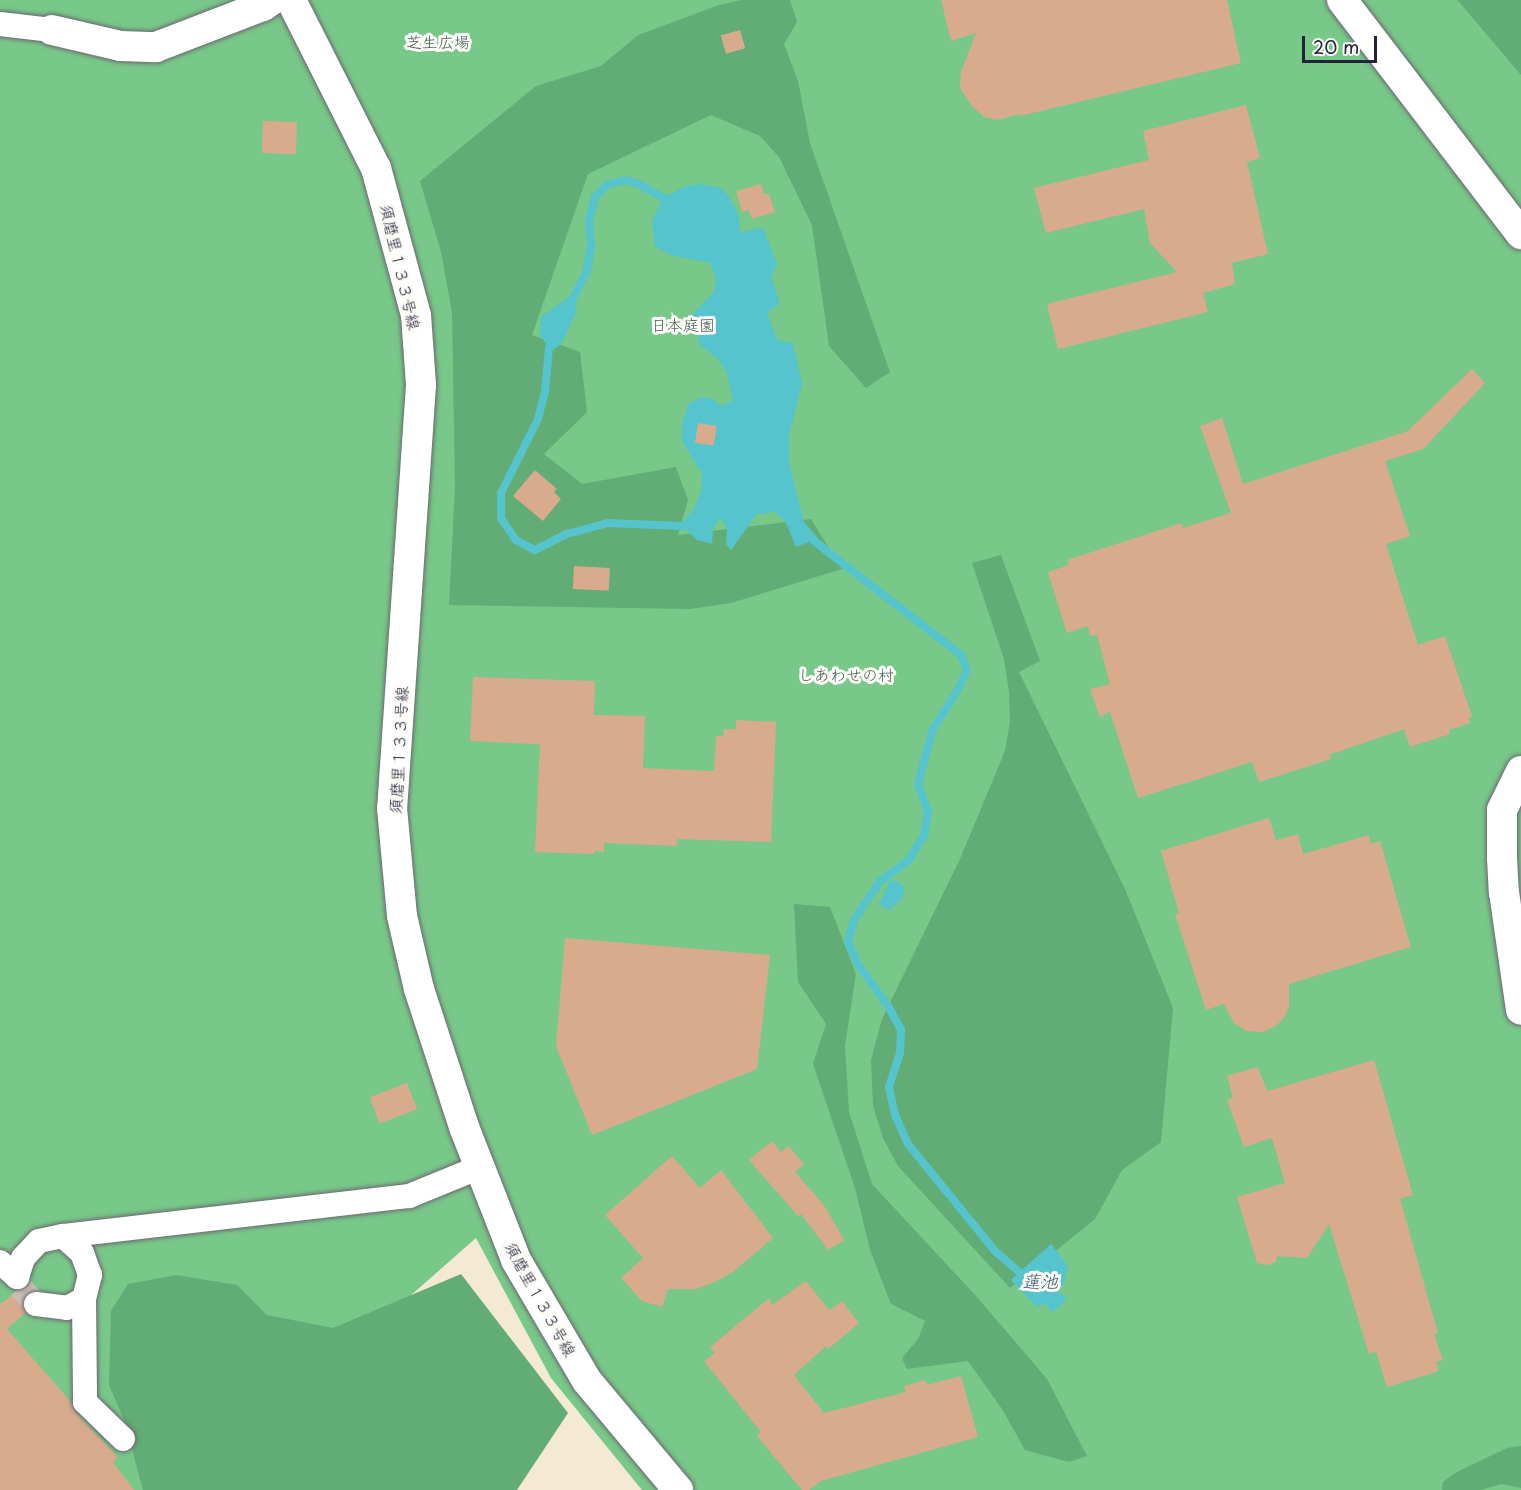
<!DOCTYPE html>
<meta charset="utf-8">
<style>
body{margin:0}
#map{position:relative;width:1521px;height:1490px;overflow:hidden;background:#f4e9d3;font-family:"Playpen Sans","Klee One",sans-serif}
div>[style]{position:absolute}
.green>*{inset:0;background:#78c889}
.forest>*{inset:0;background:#62ac75}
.water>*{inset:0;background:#56c4cc}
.stream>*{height:8px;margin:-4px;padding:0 4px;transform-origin:4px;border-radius:4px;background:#56c4cc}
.building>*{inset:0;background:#d8ab8d;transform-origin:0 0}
.minor-tunnel>*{height:24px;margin-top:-12px;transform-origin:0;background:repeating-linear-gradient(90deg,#cac1b5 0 24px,transparent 0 36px)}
.roads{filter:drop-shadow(0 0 2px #6c6870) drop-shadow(0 0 2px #6c6870)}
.minor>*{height:24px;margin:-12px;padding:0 12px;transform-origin:12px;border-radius:12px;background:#fff}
.tertiary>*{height:30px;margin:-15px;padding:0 15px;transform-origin:15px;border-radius:15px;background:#fff}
span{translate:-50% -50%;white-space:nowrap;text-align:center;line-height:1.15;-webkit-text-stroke:6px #fdfcf7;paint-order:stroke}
.park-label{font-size:16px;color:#405c56}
.street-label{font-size:16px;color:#22223b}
.water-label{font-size:18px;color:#345b6e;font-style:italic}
.scale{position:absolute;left:1302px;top:36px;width:75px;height:27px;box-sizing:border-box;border:3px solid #22223b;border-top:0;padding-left:8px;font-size:18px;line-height:21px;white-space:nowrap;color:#22223b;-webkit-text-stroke:4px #fdfcf7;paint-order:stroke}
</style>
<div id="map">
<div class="green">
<div style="clip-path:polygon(0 0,1462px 0,1521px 66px,1521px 1490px,642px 1490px,551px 1378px,476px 1238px,360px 1340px,181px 1490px,0 1490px)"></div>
</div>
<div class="forest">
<div style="clip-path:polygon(741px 0,790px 0,797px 22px,784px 44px,798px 81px,810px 143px,890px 372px,866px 388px,829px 346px,812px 225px,779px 157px,760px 136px,711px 115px,588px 174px,532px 335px,580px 352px,587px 412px,544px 454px,582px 484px,676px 467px,688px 500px,678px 535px,811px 519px,842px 569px,731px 603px,690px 609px,449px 605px,455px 488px,452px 312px,441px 252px,420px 181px,536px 86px,601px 66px,638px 35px,719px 5px)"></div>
<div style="clip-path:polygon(1457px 0,1521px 0,1521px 75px,1460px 3px)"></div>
<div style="clip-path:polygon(1001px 555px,1040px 661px,1019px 672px,1125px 889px,1173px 1008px,1161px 1142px,1122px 1170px,1095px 1219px,1010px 1288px,898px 1166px,883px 1138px,873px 1106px,871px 1060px,882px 1019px,960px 859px,1005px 751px,1010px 721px,1009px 692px,1004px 659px,972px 563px)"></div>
<div style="clip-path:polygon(794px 904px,830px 907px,856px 974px,845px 1046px,849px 1112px,872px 1184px,976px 1296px,1047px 1379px,1087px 1456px,1069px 1462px,1025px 1450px,1002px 1409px,968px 1361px,907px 1369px,902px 1358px,918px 1339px,925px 1321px,891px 1304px,870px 1250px,855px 1188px,813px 1064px,826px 1024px,798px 982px)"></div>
<div style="clip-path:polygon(461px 1274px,568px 1413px,517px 1490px,143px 1490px,124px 1420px,109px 1385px,111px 1311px,128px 1284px,176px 1275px,237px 1285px,267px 1315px,333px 1328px)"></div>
<div style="clip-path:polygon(1521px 1446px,1521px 1488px,1501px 1484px,1481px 1490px,1442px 1490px,1443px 1482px,1455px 1473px,1507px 1448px)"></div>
</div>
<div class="water">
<div style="clip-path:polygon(700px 184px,721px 188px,730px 198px,739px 216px,740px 233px,763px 227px,777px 264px,771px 277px,780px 303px,767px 313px,777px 340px,792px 343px,796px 355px,802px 384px,789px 435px,789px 462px,804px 522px,818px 538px,796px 547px,785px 521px,775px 512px,757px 514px,731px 550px,726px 544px,727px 528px,720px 517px,713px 530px,712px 544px,697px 540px,683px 526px,683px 522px,693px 510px,701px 492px,702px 474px,682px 441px,682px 423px,688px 404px,702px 397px,713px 399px,721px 406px,733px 401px,727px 373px,718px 359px,701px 346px,690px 317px,714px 292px,716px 279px,710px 263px,670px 255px,655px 246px,652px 221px,663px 198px,685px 186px)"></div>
<div style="clip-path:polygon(570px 296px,576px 299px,576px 312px,562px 343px,553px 350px,549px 348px,540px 335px,541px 317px)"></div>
<div style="clip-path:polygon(896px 880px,904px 887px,903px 897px,890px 910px,879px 905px,889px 882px)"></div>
<div style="clip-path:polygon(1051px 1244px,1068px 1266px,1064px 1284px,1057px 1290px,1067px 1299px,1053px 1312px,1044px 1303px,1037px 1307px,1011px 1280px)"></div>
</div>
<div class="stream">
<div style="left:570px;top:304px;width:37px;rotate:-63deg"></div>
<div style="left:587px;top:271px;width:24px;rotate:-81deg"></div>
<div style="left:591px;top:247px;width:27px;rotate:-94deg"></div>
<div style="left:589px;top:220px;width:24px;rotate:-75deg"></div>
<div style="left:595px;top:197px;width:17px;rotate:-45deg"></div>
<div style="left:607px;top:185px;width:19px;rotate:-16deg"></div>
<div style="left:625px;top:180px;width:15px;rotate:16deg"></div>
<div style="left:639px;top:184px;width:28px;rotate:30deg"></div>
<div style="left:553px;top:339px;width:10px;rotate:114deg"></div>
<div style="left:549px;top:348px;width:43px;rotate:95.3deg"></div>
<div style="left:545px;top:391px;width:29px;rotate:104deg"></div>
<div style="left:538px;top:419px;width:83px;rotate:116.6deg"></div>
<div style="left:501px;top:493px;width:25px;rotate:90deg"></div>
<div style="left:501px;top:518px;width:27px;rotate:56deg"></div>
<div style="left:516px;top:540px;width:21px;rotate:28deg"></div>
<div style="left:535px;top:550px;width:36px;rotate:-27deg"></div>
<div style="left:567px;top:534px;width:42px;rotate:-15deg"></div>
<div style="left:608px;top:523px;width:75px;rotate:2.3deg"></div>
<div style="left:814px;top:541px;width:186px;rotate:37.8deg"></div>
<div style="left:961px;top:655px;width:16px;rotate:68deg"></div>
<div style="left:967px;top:670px;width:23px;rotate:115deg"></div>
<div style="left:957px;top:691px;width:47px;rotate:122deg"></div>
<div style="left:932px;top:731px;width:55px;rotate:104.8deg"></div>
<div style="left:918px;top:784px;width:30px;rotate:70deg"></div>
<div style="left:928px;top:812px;width:23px;rotate:100deg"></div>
<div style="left:924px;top:835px;width:29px;rotate:121deg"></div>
<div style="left:909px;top:860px;width:36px;rotate:144deg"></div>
<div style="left:880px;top:881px;width:47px;rotate:123.7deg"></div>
<div style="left:854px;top:920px;width:23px;rotate:105deg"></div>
<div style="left:848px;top:942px;width:24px;rotate:66deg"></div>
<div style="left:858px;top:964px;width:52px;rotate:54.5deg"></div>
<div style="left:888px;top:1006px;width:26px;rotate:61deg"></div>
<div style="left:901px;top:1029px;width:24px;rotate:92deg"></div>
<div style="left:900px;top:1053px;width:36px;rotate:108deg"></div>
<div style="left:889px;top:1087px;width:29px;rotate:78deg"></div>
<div style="left:895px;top:1115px;width:32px;rotate:66deg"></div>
<div style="left:908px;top:1144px;width:138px;rotate:50.9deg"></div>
<div style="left:995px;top:1251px;width:37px;rotate:41deg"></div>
</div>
<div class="building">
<div style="clip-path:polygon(941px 0,1227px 0,1241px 63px,1020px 116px,1019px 114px,998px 120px,984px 117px,971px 105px,960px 88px,961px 72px,976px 33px,951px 41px)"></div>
<div style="left:740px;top:30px;width:19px;height:20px;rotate:74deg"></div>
<div style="clip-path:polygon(1246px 105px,1260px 158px,1247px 162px,1268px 254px,1232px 263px,1235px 284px,1203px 293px,1208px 312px,1058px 349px,1047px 304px,1177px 272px,1150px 243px,1144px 209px,1046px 233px,1034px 188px,1149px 160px,1143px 131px)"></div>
<div style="left:263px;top:121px;width:34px;height:32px;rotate:2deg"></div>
<div style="clip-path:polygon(761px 184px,764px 194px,769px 194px,775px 212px,752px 219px,749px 210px,742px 212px,736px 191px)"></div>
<div style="clip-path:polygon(1472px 369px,1485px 383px,1423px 449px,1385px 461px,1410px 536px,1386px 544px,1418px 645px,1445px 636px,1472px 716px,1469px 718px,1470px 723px,1449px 730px,1450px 734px,1410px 747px,1404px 729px,1329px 755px,1331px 759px,1259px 782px,1252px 762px,1138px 798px,1110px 712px,1100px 717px,1090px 689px,1110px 684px,1097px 635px,1090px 636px,1088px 626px,1067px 633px,1048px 572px,1069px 565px,1067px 560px,1181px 523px,1183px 528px,1231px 513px,1200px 426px,1222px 418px,1243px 484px,1408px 431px)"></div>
<div style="left:698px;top:423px;width:19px;height:20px;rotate:9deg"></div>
<div style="clip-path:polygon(535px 470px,557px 489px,554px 492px,561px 499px,543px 521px,513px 496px)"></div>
<div style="left:574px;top:566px;width:36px;height:23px;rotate:3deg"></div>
<div style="clip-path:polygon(473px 677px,595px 681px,594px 715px,645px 716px,643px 768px,714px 771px,716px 736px,723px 736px,724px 729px,736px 729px,736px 720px,776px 722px,771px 842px,677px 839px,677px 846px,604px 843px,604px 852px,594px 851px,594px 854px,535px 852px,540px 744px,470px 741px)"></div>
<div style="clip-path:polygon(1269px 818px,1276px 840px,1298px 834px,1303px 854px,1369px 835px,1371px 844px,1380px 841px,1411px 947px,1289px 984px,1289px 1006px,1285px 1016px,1276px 1026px,1263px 1032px,1246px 1031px,1234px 1023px,1224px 1004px,1206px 1010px,1175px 914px,1179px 913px,1161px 851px)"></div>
<div style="clip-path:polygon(565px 938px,770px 955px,757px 1069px,592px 1135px,556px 1046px)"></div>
<div style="clip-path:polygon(1374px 1060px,1413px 1195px,1400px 1199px,1438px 1333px,1434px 1334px,1443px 1360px,1436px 1362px,1439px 1371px,1387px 1387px,1376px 1352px,1369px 1354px,1329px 1224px,1307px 1258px,1277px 1256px,1276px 1262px,1268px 1265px,1257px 1263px,1237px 1197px,1285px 1183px,1272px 1138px,1244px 1147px,1227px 1100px,1233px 1098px,1227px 1076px,1258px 1067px,1267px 1091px)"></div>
<div style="left:407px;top:1083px;width:28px;height:40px;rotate:69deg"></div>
<div style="clip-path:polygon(772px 1141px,781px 1152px,788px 1146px,804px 1164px,795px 1172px,824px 1205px,844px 1240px,828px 1250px,801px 1214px,798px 1216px,749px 1160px)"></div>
<div style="clip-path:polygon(672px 1156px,700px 1188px,721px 1170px,773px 1238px,733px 1272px,715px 1282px,696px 1289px,668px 1289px,662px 1307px,642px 1301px,621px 1278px,643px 1258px,605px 1215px)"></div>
<div style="clip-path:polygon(806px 1281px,829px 1310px,842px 1301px,859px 1323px,828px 1349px,826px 1346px,794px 1375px,824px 1413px,906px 1392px,904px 1386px,925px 1380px,927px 1385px,961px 1376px,978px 1437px,821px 1481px,809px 1490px,802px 1490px,757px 1436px,761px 1432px,704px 1361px,715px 1353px,710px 1347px,769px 1298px,772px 1305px)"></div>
<div style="clip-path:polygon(29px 1284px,35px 1290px,24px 1296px,22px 1303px,25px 1313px,7px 1329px,71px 1402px,75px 1412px,118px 1457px,113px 1462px,134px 1490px,0 1490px,0 1304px)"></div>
</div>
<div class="minor-tunnel">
<div style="left:20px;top:1287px;width:23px;rotate:47deg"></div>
</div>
<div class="roads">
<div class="minor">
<div style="left:0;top:24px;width:52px;rotate:6.6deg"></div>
<div style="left:0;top:1262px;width:23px;rotate:41deg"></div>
<div style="left:17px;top:1277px;width:20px;rotate:-72deg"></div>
<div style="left:23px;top:1258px;width:23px;rotate:-47deg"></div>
<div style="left:39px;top:1241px;width:25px;rotate:-12deg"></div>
<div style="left:63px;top:1236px;width:348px;rotate:-6.6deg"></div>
<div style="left:409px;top:1196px;width:77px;rotate:-22.2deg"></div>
<div style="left:84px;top:1299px;width:103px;rotate:89.4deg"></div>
<div style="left:85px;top:1402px;width:53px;rotate:44.2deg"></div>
<div style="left:36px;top:1304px;width:31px;rotate:7deg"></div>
<div style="left:67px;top:1308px;width:19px;rotate:-28deg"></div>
<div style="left:84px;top:1299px;width:25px;rotate:-76deg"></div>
<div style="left:90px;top:1275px;width:23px;rotate:-110deg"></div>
<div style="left:82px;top:1253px;width:25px;rotate:-138deg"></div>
</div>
<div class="tertiary">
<div style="left:291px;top:0;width:188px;rotate:63.2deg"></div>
<div style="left:376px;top:168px;width:152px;rotate:74.8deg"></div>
<div style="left:416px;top:315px;width:70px;rotate:85.9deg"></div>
<div style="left:421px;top:385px;width:424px;rotate:93.9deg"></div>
<div style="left:392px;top:808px;width:108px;rotate:84.7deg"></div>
<div style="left:402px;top:916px;width:75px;rotate:76.9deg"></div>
<div style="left:419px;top:989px;width:145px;rotate:71.9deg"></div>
<div style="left:464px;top:1127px;width:143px;rotate:68.6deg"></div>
<div style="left:516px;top:1260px;width:140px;rotate:59.6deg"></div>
<div style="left:587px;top:1381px;width:142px;rotate:50.1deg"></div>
<div style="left:1342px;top:0;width:295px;rotate:52.6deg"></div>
<div style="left:52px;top:30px;width:71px;rotate:13.1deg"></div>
<div style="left:121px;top:46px;width:35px;rotate:2deg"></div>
<div style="left:156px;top:47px;width:115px;rotate:-21deg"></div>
<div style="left:263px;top:6px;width:11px;rotate:-34deg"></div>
<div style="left:1521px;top:771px;width:43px;rotate:116deg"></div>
<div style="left:1502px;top:810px;width:48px;rotate:90deg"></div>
<div style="left:1502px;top:858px;width:34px;rotate:87deg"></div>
<div style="left:1504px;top:892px;width:119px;rotate:81.8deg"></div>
</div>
</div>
<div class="park-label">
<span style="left:438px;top:41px">芝生広場</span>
<span style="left:683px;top:324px">日本庭園</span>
<span style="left:846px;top:674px">しあわせの村</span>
</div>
<div class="street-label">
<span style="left:401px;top:267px;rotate:77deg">須磨里１３３号線</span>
<span style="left:398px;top:750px;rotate:-87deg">須磨里１３３号線</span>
<span style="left:541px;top:1299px;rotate:61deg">須磨里１３３号線</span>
</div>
<div class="water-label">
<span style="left:1040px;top:1281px">蓮池</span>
</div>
<div class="scale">20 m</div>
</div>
